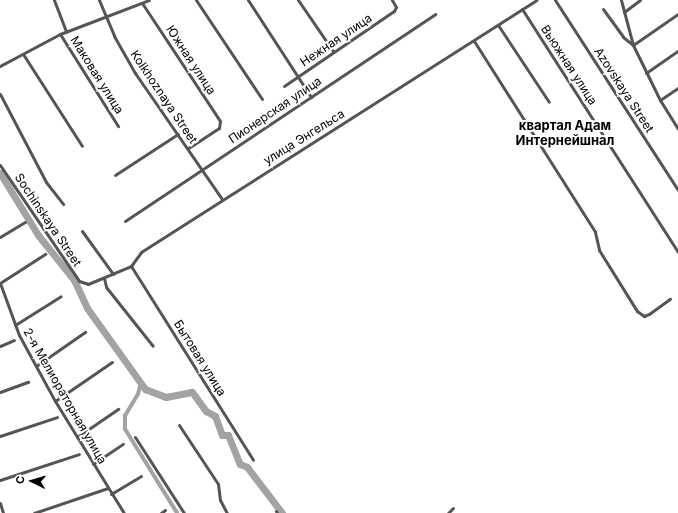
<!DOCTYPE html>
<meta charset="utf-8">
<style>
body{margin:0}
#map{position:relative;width:678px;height:513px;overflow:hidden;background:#fff;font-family:Inter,sans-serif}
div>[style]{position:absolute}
.canal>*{height:4px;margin:-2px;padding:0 2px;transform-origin:2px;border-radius:2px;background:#a3a3a3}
.river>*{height:7px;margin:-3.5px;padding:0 3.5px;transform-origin:3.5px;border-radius:3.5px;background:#a3a3a3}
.minor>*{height:3px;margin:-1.5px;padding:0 1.5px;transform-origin:1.5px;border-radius:1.5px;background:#555}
span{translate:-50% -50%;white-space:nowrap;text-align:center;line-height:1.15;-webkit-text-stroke:4px #fff;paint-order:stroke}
.street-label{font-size:12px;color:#000}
.neighbourhood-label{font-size:13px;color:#000;font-weight:700}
.north{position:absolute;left:12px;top:461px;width:40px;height:40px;-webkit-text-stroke:3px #fff;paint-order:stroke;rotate:275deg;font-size:11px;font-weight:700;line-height:16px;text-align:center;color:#000}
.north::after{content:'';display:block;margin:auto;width:14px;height:18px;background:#000;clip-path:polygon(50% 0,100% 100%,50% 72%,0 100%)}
</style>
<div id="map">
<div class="canal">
<div style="left:141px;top:382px;width:12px;rotate:104deg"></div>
<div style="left:138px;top:394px;width:26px;rotate:121deg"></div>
<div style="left:125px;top:416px;width:13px;rotate:90deg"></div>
<div style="left:125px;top:429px;width:99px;rotate:58.2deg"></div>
</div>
<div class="river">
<div style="left:0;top:173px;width:73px;rotate:58.5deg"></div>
<div style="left:38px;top:235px;width:58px;rotate:51.3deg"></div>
<div style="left:74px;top:280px;width:31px;rotate:65deg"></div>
<div style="left:87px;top:308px;width:100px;rotate:54.4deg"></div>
<div style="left:145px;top:389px;width:22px;rotate:21deg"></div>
<div style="left:166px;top:397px;width:26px;rotate:-11deg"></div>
<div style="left:192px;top:392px;width:24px;rotate:54deg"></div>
<div style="left:206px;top:411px;width:10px;rotate:29deg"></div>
<div style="left:215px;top:416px;width:20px;rotate:70deg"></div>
<div style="left:222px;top:435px;width:6px"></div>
<div style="left:228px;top:435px;width:31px;rotate:68deg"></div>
<div style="left:240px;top:464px;width:8px;rotate:23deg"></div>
<div style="left:247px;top:467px;width:58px;rotate:52.7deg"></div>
</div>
<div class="minor">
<div style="left:54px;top:0;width:34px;rotate:69deg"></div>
<div style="left:99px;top:0;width:39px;rotate:67deg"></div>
<div style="left:114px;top:36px;width:43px;rotate:60.4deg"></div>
<div style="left:135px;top:73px;width:153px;rotate:55.4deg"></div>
<div style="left:196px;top:0;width:119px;rotate:56.3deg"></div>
<div style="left:248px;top:0;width:116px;rotate:57deg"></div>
<div style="left:298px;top:0;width:62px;rotate:55.5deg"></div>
<div style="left:555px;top:0;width:226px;rotate:57.1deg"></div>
<div style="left:621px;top:0;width:47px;rotate:75.1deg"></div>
<div style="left:633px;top:45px;width:61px;rotate:63.9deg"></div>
<div style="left:660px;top:100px;width:34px;rotate:58deg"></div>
<div style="left:142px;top:3px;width:141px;rotate:56.5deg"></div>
<div style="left:220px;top:121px;width:7px;rotate:98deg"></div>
<div style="left:219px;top:128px;width:37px;rotate:147deg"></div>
<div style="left:522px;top:9px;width:289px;rotate:57.3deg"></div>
<div style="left:603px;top:9px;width:34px;rotate:54deg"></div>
<div style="left:623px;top:37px;width:13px;rotate:39deg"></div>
<div style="left:633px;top:45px;width:55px;rotate:-34.6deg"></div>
<div style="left:624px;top:12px;width:20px;rotate:-37deg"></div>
<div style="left:498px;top:25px;width:92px;rotate:56.5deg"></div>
<div style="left:60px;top:34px;width:109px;rotate:57.8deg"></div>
<div style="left:474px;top:41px;width:226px;rotate:57.6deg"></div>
<div style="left:595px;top:232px;width:18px;rotate:77deg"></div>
<div style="left:599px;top:250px;width:72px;rotate:58.1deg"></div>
<div style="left:637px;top:311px;width:9px;rotate:36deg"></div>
<div style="left:644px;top:316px;width:5px;rotate:-22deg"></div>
<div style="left:649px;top:314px;width:26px;rotate:-36deg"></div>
<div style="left:23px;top:54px;width:109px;rotate:57.3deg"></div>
<div style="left:0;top:66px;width:68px;rotate:-28.1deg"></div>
<div style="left:60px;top:34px;width:95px;rotate:-20.9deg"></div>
<div style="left:646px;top:73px;width:39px;rotate:-35deg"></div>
<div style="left:284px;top:86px;width:133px;rotate:-34.3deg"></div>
<div style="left:394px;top:11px;width:4px;rotate:-63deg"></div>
<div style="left:396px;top:7px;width:8px;rotate:-120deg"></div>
<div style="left:0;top:94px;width:99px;rotate:62.4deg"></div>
<div style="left:46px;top:182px;width:28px;rotate:52deg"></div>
<div style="left:660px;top:100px;width:22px;rotate:-34deg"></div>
<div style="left:0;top:165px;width:140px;rotate:55.7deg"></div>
<div style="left:79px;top:281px;width:9px;rotate:18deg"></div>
<div style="left:88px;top:284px;width:47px;rotate:-22.7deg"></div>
<div style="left:131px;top:266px;width:17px;rotate:-54deg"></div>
<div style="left:141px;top:252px;width:469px;rotate:-32.5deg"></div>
<div style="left:115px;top:175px;width:75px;rotate:-33.1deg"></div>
<div style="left:125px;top:221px;width:373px;rotate:-33.7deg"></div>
<div style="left:82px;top:231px;width:53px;rotate:54.2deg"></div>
<div style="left:0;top:237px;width:29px;rotate:-31deg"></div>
<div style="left:131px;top:266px;width:229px;rotate:57.8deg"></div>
<div style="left:104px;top:278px;width:9px;rotate:77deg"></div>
<div style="left:106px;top:287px;width:75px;rotate:51.5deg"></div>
<div style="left:0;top:283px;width:55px;rotate:69.9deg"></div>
<div style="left:19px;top:335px;width:75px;rotate:61.4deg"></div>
<div style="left:55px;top:401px;width:132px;rotate:58.4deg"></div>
<div style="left:0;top:283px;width:54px;rotate:-32.8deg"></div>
<div style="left:15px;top:325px;width:54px;rotate:-32.2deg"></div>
<div style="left:0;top:346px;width:15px;rotate:-23deg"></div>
<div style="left:36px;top:366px;width:60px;rotate:-34.8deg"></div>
<div style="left:0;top:392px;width:30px;rotate:-20deg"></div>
<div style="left:55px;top:401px;width:69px;rotate:-34.4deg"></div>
<div style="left:179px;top:425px;width:71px;rotate:56.5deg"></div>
<div style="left:218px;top:484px;width:16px;rotate:83deg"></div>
<div style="left:220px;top:500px;width:15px;rotate:62deg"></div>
<div style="left:0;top:436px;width:60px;rotate:-18.4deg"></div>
<div style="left:77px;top:437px;width:50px;rotate:-34.3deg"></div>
<div style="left:135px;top:437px;width:90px;rotate:57.2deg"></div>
<div style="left:93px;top:464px;width:36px;rotate:-34deg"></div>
<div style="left:0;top:480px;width:83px;rotate:-18.2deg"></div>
<div style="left:111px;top:494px;width:35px;rotate:-31deg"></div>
<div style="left:0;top:503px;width:10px;rotate:73deg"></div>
<div style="left:276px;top:511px;width:2px;rotate:63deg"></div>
<div style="left:34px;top:513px;width:78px;rotate:-18.7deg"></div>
<div style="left:161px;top:513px;width:5px;rotate:-37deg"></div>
<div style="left:448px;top:513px;width:7px;rotate:-45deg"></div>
</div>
<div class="street-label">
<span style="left:336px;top:40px;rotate:-34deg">Нежная улица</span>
<span style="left:191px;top:60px;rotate:57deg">Южная улица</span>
<span style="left:569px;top:65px;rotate:57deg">Вьюжная улица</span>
<span style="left:97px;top:75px;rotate:58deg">Маковая улица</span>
<span style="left:624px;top:90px;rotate:57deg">Azovskaya Street</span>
<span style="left:164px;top:97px;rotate:56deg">Kolkhoznaya Street</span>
<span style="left:275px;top:110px;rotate:-34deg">Пионерская улица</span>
<span style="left:304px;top:137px;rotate:-32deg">улица Энгельса</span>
<span style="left:48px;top:220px;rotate:56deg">Sochinskaya Street</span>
<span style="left:200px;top:358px;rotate:58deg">Бытовая улица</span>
<span style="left:65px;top:396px;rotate:60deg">2-я Мелиораторная улица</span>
</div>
<div class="neighbourhood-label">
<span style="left:565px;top:133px">квартал Адам<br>Интернейшнал</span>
</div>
<div class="north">С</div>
</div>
